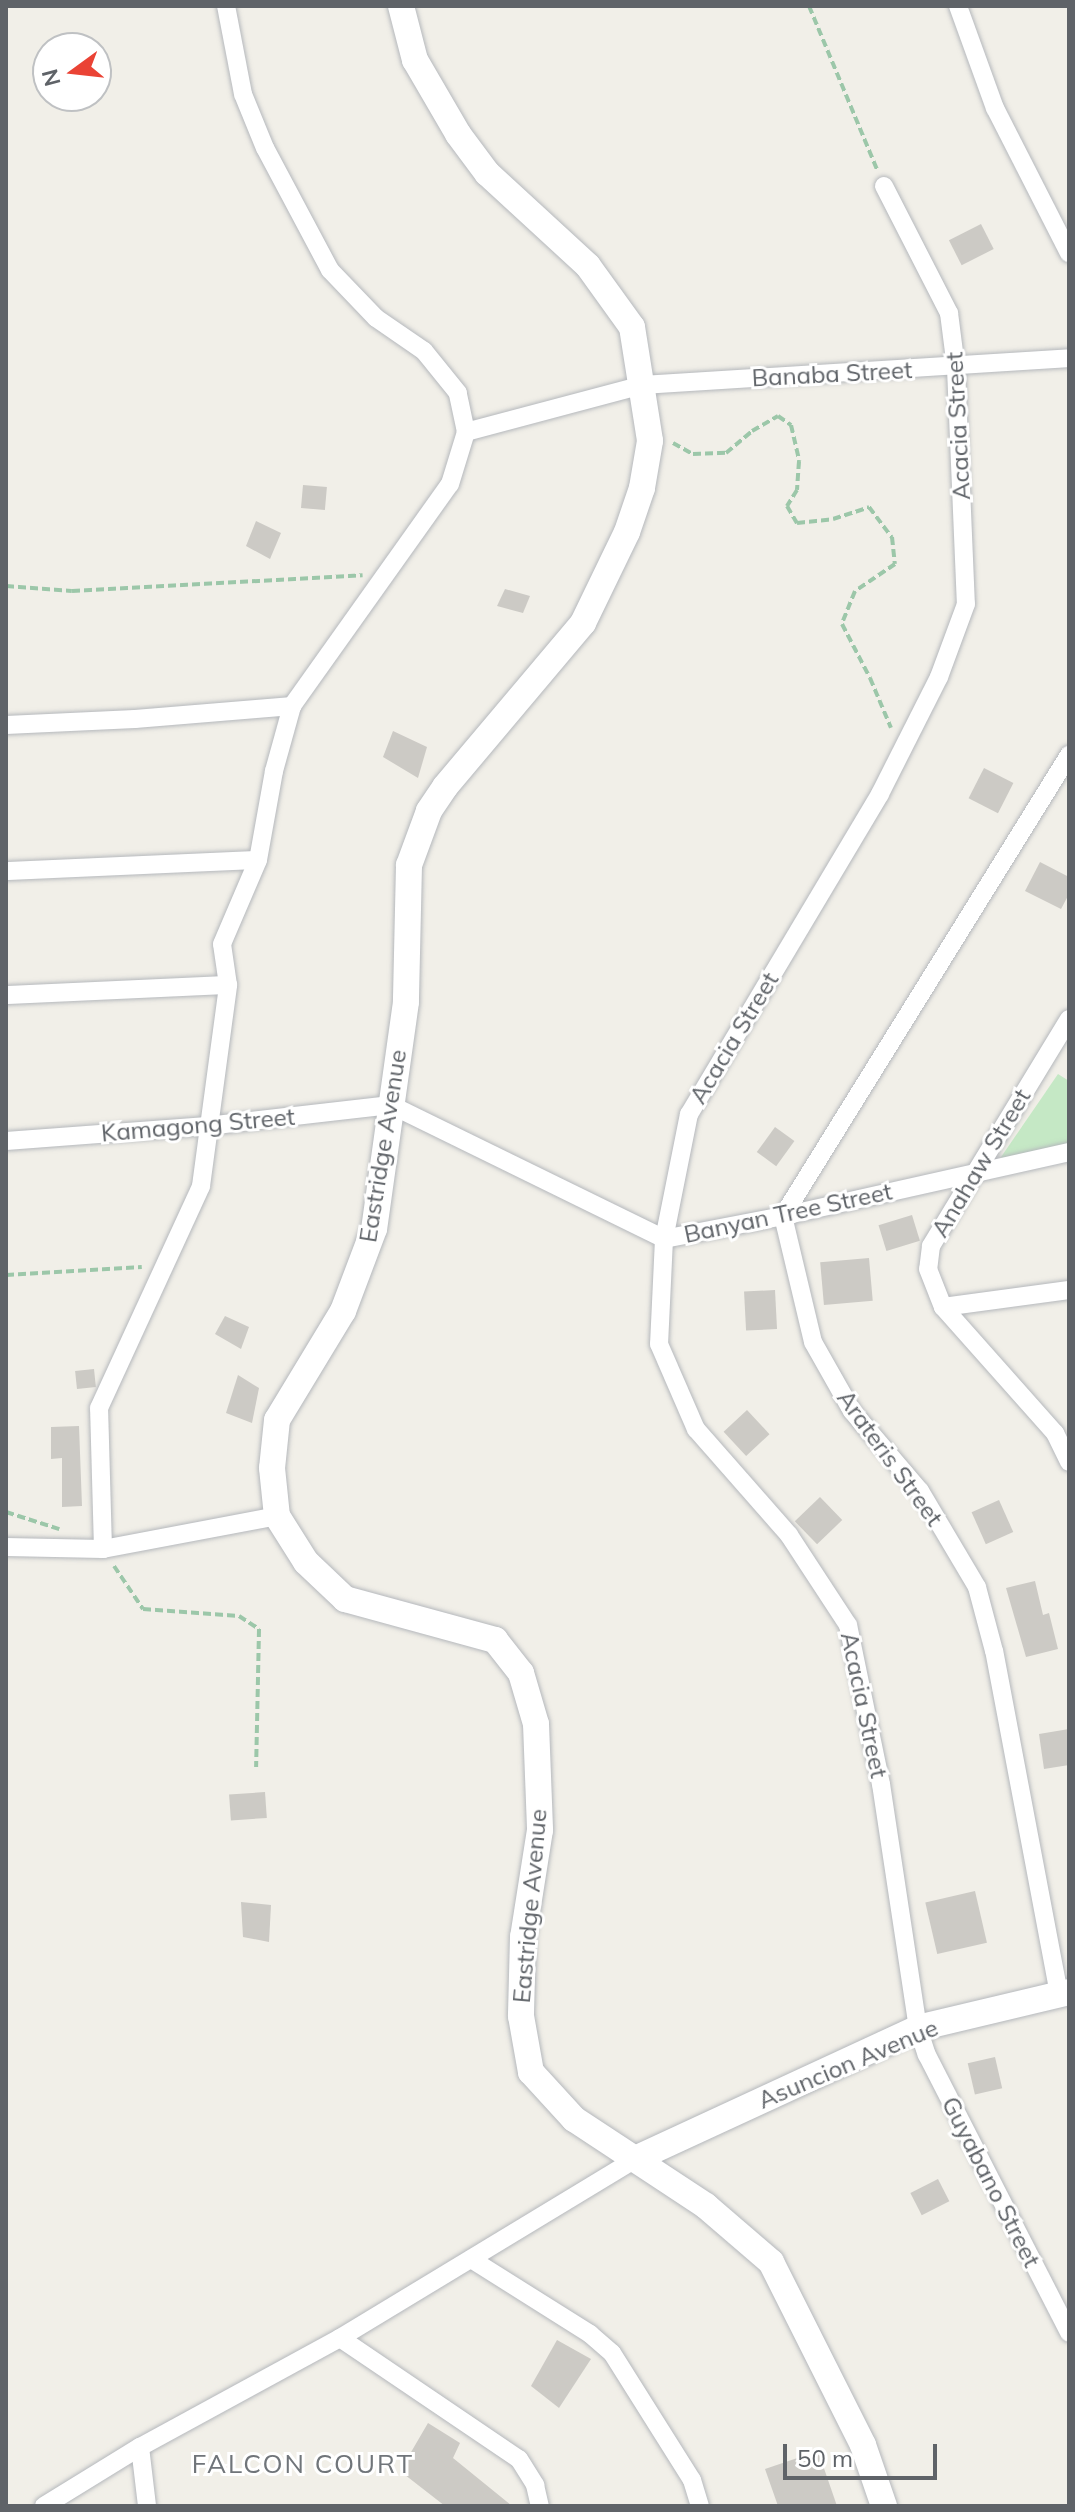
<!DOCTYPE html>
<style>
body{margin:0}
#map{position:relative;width:1075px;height:2512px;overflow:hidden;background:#f1efe8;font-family:Mulish,sans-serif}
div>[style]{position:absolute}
.green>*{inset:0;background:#c5e8c5}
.building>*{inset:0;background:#cccac5;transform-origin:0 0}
.path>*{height:4px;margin-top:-2px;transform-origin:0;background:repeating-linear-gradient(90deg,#9cc7a9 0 8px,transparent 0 12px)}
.roads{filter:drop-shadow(0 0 2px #b5b8bc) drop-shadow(0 0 2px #b5b8bc)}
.street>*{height:18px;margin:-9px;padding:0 9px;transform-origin:9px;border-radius:9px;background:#fff}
.secondary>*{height:26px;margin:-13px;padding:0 13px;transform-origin:13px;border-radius:13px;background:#fff}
span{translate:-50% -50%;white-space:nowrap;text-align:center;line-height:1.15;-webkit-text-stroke:6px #fff;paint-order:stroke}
.street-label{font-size:24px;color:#5f6368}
.neighbourhood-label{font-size:26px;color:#70757a;letter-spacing:2px}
.frame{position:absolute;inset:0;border:8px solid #5f6368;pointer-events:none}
.north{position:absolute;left:32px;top:32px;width:80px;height:80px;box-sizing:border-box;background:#fff;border:2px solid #bfc1c3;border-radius:50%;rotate:255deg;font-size:22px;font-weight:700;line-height:32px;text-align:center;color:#5f6368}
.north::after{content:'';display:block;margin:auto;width:28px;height:36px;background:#ea4335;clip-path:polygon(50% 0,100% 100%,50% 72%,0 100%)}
.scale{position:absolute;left:783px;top:2444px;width:154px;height:36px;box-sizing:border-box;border:4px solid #5f6368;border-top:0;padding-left:10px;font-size:24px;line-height:28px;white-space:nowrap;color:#5f6368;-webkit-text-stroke:6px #fff;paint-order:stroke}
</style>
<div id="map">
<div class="green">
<div style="clip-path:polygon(1058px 1074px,1069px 1081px,1069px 1148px,1010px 1165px,1001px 1157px)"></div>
</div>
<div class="building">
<div style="left:981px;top:224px;width:28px;height:36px;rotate:63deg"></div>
<div style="left:303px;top:485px;width:24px;height:23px;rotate:5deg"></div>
<div style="clip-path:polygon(256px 521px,281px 533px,270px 559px,246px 546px)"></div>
<div style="clip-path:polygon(505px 589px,530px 596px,523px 613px,497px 606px)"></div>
<div style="clip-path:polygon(393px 731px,427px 747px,418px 778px,383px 757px)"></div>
<div style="left:984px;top:768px;width:33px;height:34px;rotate:27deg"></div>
<div style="clip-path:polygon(1040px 862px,1069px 877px,1069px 894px,1061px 909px,1025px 891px)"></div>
<div style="left:775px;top:1127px;width:24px;height:31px;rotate:36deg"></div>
<div style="left:912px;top:1215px;width:27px;height:35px;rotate:73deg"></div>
<div style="left:869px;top:1258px;width:43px;height:49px;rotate:85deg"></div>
<div style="left:775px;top:1290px;width:39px;height:31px;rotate:87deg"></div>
<div style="clip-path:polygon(225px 1316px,249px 1327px,241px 1349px,215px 1334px)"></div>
<div style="left:94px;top:1369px;width:18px;height:19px;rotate:84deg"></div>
<div style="clip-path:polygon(238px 1375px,259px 1388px,252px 1423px,226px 1413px)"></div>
<div style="left:747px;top:1410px;width:33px;height:32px;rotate:47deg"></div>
<div style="clip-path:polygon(79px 1426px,82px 1506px,62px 1507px,62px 1458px,51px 1459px,51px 1427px)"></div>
<div style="left:820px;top:1497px;width:32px;height:35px;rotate:46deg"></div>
<div style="left:999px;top:1500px;width:35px;height:30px;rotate:66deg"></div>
<div style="clip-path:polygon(1035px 1581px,1043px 1615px,1049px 1613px,1058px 1649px,1026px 1657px,1006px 1588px)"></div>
<div style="clip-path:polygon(1069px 1729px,1069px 1765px,1044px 1769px,1039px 1734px)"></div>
<div style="left:265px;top:1792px;width:26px;height:36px;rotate:86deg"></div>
<div style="left:975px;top:1891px;width:53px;height:51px;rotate:77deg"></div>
<div style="clip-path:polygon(241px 1902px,271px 1905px,269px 1942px,243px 1937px)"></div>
<div style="left:995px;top:2057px;width:32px;height:28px;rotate:77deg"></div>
<div style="left:938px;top:2179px;width:25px;height:31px;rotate:63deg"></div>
<div style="clip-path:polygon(557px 2340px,591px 2359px,559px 2408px,531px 2386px)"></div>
<div style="clip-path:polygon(428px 2423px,460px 2443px,453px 2458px,512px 2506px,445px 2506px,400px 2471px)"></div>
<div style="clip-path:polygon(818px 2451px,837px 2506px,778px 2506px,765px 2469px)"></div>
</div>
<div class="path">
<div style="left:809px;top:6px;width:177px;rotate:67.4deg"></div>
<div style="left:673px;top:443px;width:23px;rotate:29deg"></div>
<div style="left:693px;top:454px;width:33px;rotate:-2deg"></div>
<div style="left:726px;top:453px;width:34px;rotate:-40deg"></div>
<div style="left:752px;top:431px;width:30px;rotate:-30deg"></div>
<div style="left:778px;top:416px;width:16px;rotate:35deg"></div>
<div style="left:791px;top:425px;width:37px;rotate:77deg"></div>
<div style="left:799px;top:461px;width:29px;rotate:94deg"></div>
<div style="left:797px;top:490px;width:19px;rotate:122deg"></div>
<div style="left:787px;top:506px;width:20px;rotate:60deg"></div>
<div style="left:797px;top:523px;width:36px;rotate:-6deg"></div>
<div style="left:833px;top:519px;width:38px;rotate:-18deg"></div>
<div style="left:869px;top:507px;width:38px;rotate:53deg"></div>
<div style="left:892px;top:537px;width:27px;rotate:84deg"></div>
<div style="left:895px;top:564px;width:48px;rotate:146deg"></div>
<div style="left:855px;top:591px;width:35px;rotate:112deg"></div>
<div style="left:842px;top:624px;width:61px;rotate:62.6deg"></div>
<div style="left:870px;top:678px;width:54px;rotate:67.2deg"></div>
<div style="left:6px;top:586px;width:66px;rotate:4.3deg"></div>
<div style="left:72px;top:591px;width:291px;rotate:-3.1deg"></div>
<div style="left:6px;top:1275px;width:136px;rotate:-3.4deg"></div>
<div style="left:6px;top:1512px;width:56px;rotate:17.8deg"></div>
<div style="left:114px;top:1566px;width:52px;rotate:56deg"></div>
<div style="left:143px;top:1609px;width:96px;rotate:4.2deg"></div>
<div style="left:239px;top:1616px;width:24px;rotate:33deg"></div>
<div style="left:259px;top:1629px;width:138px;rotate:91.2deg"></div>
</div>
<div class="roads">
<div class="street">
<div style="left:958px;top:6px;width:109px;rotate:70.1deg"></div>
<div style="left:995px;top:108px;width:163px;rotate:63deg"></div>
<div style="left:884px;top:186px;width:143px;rotate:62.9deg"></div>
<div style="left:949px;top:313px;width:55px;rotate:82.7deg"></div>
<div style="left:956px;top:368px;width:236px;rotate:87.6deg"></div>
<div style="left:966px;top:604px;width:78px;rotate:110.3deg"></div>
<div style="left:939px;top:677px;width:131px;rotate:116.8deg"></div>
<div style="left:880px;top:794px;width:373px;rotate:120.8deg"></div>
<div style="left:689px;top:1114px;width:127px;rotate:101.3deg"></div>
<div style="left:664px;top:1239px;width:105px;rotate:92.7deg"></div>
<div style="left:659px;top:1344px;width:93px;rotate:66.5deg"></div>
<div style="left:696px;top:1429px;width:141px;rotate:48.7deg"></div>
<div style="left:789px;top:1535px;width:108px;rotate:56.8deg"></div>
<div style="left:848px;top:1625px;width:162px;rotate:78.3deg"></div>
<div style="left:881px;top:1784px;width:247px;rotate:81.4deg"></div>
<div style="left:918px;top:2028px;width:28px;rotate:72deg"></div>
<div style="left:927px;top:2055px;width:312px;rotate:62.9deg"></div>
<div style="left:466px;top:432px;width:183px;rotate:-14.9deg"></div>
<div style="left:643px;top:385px;width:427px;rotate:-3.6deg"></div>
<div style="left:6px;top:725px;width:129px;rotate:-2.7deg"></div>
<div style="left:135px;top:719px;width:158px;rotate:-4.7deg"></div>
<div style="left:6px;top:871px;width:252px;rotate:-2.5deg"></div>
<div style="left:6px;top:995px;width:222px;rotate:-2.6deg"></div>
<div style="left:1069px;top:1019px;width:266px;rotate:121.3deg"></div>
<div style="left:931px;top:1246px;width:23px;rotate:97deg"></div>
<div style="left:928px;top:1269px;width:41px;rotate:68.5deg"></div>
<div style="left:943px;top:1307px;width:169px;rotate:48.4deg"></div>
<div style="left:1055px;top:1433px;width:32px;rotate:64deg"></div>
<div style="left:6px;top:1141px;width:202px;rotate:-4.3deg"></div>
<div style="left:207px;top:1126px;width:185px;rotate:-6.5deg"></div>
<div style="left:391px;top:1105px;width:304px;rotate:26.1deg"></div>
<div style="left:664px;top:1239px;width:121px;rotate:-10.9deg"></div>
<div style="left:783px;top:1216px;width:293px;rotate:-12.6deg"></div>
<div style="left:943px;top:1307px;width:127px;rotate:-7.7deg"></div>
<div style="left:6px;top:1547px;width:97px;rotate:1.2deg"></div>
<div style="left:103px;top:1549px;width:177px;rotate:-10.7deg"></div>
<div style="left:103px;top:1549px;width:141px;rotate:-91.6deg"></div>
<div style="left:99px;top:1408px;width:244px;rotate:-65.3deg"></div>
<div style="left:201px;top:1186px;width:203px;rotate:-82.3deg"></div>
<div style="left:228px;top:985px;width:41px;rotate:-98.3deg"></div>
<div style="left:222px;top:944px;width:91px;rotate:-66.8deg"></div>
<div style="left:258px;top:860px;width:90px;rotate:-79.8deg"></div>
<div style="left:274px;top:771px;width:67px;rotate:-74.5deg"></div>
<div style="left:292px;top:706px;width:272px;rotate:-54.6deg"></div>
<div style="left:450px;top:484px;width:54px;rotate:-72.9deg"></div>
<div style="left:466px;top:432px;width:40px;rotate:-102deg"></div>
<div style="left:458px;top:393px;width:54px;rotate:-129deg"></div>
<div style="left:424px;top:351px;width:58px;rotate:-145.5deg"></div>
<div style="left:376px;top:318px;width:66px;rotate:-133.8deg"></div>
<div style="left:330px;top:270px;width:138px;rotate:-118deg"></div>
<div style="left:265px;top:148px;width:58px;rotate:-112.2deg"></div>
<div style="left:243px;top:94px;width:90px;rotate:-100.9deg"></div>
<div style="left:1059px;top:1994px;width:349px;rotate:-100.7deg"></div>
<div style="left:994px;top:1651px;width:66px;rotate:-104.9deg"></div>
<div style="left:977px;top:1587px;width:112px;rotate:-120.7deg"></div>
<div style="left:920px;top:1491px;width:105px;rotate:-130.4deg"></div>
<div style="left:852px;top:1411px;width:79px;rotate:-119.5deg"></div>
<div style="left:813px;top:1342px;width:130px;rotate:-103.4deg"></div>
<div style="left:783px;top:1216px;width:543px;rotate:-58.18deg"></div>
<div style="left:471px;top:2259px;width:141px;rotate:32.2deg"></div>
<div style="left:590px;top:2334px;width:29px;rotate:41deg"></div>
<div style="left:612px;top:2353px;width:150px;rotate:57.8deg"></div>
<div style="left:692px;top:2480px;width:27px;rotate:73deg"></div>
<div style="left:340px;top:2338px;width:216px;rotate:34.1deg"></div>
<div style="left:519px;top:2459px;width:31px;rotate:58deg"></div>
<div style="left:535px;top:2485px;width:22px;rotate:77deg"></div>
<div style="left:140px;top:2447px;width:59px;rotate:83.2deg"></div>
<div style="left:44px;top:2506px;width:113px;rotate:-31.6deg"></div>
<div style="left:140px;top:2447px;width:228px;rotate:-28.6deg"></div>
<div style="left:340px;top:2338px;width:345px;rotate:-31.2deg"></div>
</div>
<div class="secondary">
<div style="left:401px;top:6px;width:56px;rotate:75.5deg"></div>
<div style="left:415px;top:60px;width:86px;rotate:59.8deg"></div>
<div style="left:458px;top:134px;width:49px;rotate:53.4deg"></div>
<div style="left:487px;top:173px;width:137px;rotate:42.6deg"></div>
<div style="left:588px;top:266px;width:75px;rotate:54.2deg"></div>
<div style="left:632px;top:327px;width:115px;rotate:81deg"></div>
<div style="left:650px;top:441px;width:48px;rotate:99.7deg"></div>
<div style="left:642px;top:488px;width:46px;rotate:108.8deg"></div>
<div style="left:627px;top:532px;width:101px;rotate:115.8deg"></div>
<div style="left:583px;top:623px;width:214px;rotate:130.1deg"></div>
<div style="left:445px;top:787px;width:29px;rotate:124deg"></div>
<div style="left:429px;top:811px;width:58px;rotate:110.3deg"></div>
<div style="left:409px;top:865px;width:137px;rotate:91.3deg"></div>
<div style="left:406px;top:1002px;width:229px;rotate:98deg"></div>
<div style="left:374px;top:1229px;width:88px;rotate:110.7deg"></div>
<div style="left:343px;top:1311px;width:127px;rotate:121.2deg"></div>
<div style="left:277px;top:1420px;width:48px;rotate:95.9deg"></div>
<div style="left:272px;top:1468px;width:48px;rotate:84.1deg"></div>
<div style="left:277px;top:1516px;width:54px;rotate:57.8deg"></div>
<div style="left:306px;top:1562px;width:54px;rotate:43.5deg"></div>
<div style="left:345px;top:1599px;width:156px;rotate:15.3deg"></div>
<div style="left:495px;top:1640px;width:42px;rotate:51.8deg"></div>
<div style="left:521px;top:1673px;width:53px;rotate:73.6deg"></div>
<div style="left:536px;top:1724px;width:106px;rotate:87.8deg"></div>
<div style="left:540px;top:1830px;width:108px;rotate:99deg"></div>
<div style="left:523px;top:1937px;width:79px;rotate:91.5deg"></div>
<div style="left:521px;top:2016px;width:57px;rotate:79.9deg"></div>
<div style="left:531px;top:2072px;width:64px;rotate:47.5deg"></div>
<div style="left:574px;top:2119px;width:158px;rotate:33.4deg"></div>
<div style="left:706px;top:2206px;width:86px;rotate:40.7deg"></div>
<div style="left:771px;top:2262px;width:205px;rotate:63.3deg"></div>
<div style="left:863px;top:2445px;width:65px;rotate:71deg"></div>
<div style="left:635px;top:2159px;width:312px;rotate:-24.8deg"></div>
<div style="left:918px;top:2028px;width:155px;rotate:-13.4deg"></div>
</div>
</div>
<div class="street-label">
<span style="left:832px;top:374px;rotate:-3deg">Banaba Street</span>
<span style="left:958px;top:426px;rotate:-93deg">Acacia Street</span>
<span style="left:734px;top:1038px;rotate:-59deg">Acacia Street</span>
<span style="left:198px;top:1125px;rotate:-5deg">Kamagong Street</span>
<span style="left:383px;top:1146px;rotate:-81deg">Eastridge Avenue</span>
<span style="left:981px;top:1163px;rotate:-59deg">Anahaw Street</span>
<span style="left:788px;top:1213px;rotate:-12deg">Banyan Tree Street</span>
<span style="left:890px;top:1458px;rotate:54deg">Arateris Street</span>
<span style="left:864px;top:1705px;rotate:78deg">Acacia Street</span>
<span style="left:530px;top:1906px;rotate:-85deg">Eastridge Avenue</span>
<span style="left:848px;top:2064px;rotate:-23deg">Asuncion Avenue</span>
<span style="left:991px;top:2182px;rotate:63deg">Guyabano Street</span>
</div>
<div class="neighbourhood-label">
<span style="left:303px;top:2464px">FALCON COURT</span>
</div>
<div class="frame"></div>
<div class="north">N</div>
<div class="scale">50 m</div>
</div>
